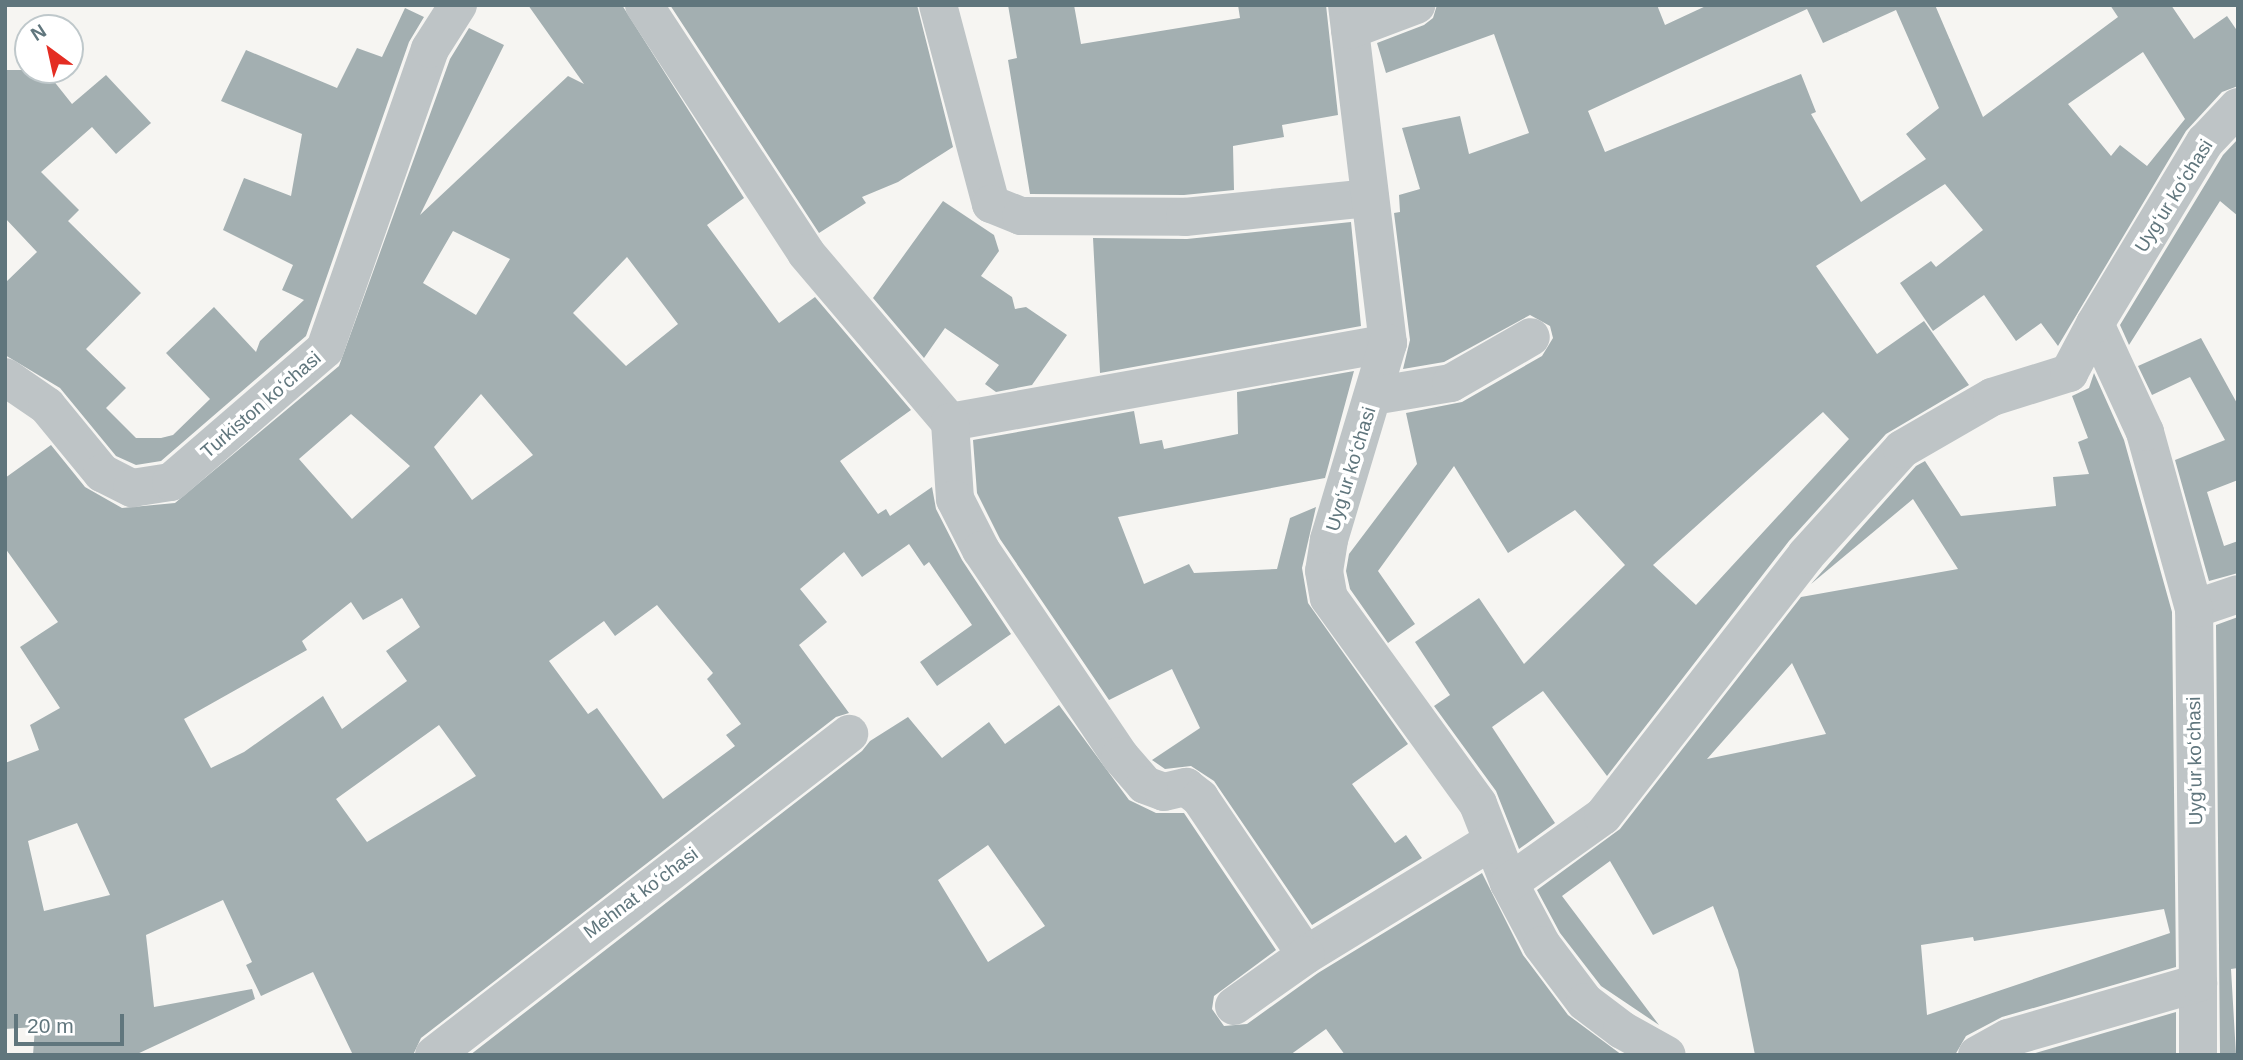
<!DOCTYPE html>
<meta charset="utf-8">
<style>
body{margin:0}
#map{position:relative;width:2243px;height:1060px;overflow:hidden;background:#f6f5f2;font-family:Arial,sans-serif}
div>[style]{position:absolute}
.building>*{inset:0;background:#a3afb1}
.minor>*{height:38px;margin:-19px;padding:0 19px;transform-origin:19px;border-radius:19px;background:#bec4c6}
span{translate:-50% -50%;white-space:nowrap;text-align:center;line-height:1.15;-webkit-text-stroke:7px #fff;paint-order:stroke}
.street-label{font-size:19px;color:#60767d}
.frame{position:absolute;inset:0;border:7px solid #60767d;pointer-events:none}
.north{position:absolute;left:14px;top:14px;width:70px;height:70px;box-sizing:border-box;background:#fff;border:2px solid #bfc8cb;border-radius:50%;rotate:327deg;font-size:19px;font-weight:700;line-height:28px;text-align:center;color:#60767d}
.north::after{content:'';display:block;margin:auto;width:24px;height:32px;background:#e42d23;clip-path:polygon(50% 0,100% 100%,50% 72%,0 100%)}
.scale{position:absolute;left:14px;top:1014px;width:110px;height:32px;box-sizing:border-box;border:4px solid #60767d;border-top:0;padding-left:9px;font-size:21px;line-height:24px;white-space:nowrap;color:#60767d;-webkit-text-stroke:5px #fff;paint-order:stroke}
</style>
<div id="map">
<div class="building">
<div style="clip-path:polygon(evenodd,528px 5px,622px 5px,744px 198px,707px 225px,779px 323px,815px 297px,911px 410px,840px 461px,878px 514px,886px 509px,890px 516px,932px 487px,936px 509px,962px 560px,1011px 634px,937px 686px,920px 662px,972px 625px,929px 562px,924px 566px,909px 544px,862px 577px,844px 552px,800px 589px,827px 622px,799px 645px,849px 713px,836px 717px,421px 1038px,413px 1055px,353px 1055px,313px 972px,261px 996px,246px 965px,252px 962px,223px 900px,146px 935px,154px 1007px,252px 989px,255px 999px,135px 1055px,33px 1055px,35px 1027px,5px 1029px,5px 763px,39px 750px,30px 725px,60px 708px,20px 647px,58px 622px,5px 548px,5px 478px,51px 445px,85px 487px,122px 508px,175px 503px,339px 366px,450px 59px,469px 28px,504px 45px,420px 215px,568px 76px,584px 84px,528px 5px,453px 231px,510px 259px,476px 315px,423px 283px,453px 231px,528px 5px,627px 257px,678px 324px,626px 366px,573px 313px,627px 257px,528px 5px,481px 394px,533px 455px,472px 500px,434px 447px,481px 394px,528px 5px,351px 414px,410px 466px,352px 519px,299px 459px,351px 414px,528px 5px,402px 598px,420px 627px,386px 651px,407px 681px,342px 729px,323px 696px,244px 752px,211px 768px,184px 719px,307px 650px,302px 641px,351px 602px,363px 620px,402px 598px,528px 5px,657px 605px,713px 673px,707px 679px,741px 724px,726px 735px,735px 746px,663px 799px,597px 708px,588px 714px,549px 661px,604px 621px,615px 636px,657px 605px,528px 5px,439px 725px,476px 776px,367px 842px,336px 799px,439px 725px,528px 5px,77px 823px,110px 895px,44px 911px,28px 841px,77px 823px)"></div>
<div style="clip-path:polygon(670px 5px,917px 5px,953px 147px,898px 182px,862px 197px,866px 203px,819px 233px)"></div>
<div style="clip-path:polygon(1008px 5px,1074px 5px,1081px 44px,1240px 18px,1238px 5px,1326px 5px,1338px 115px,1282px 125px,1284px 137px,1233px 146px,1234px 190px,1184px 195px,1030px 194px,1008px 60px,1017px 58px)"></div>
<div style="clip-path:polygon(evenodd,1437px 5px,1657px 5px,1665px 25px,1708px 5px,1935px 5px,1983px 117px,2118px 17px,2110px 5px,2171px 5px,2194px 39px,2227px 16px,2238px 32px,2238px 86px,2222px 92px,2186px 131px,2058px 346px,2041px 323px,2016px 341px,1984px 295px,1933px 331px,1900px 283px,1931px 261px,1936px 267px,1983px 230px,1945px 184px,1816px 266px,1877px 354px,1924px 321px,1969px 385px,1886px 434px,1789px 541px,1607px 776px,1543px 691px,1492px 727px,1555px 823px,1519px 849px,1496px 791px,1434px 706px,1450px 695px,1415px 642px,1479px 598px,1524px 664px,1625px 565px,1575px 510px,1508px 553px,1454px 466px,1378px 571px,1415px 624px,1388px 643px,1350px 589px,1346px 571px,1349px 554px,1417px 464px,1406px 413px,1462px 402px,1542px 356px,1553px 338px,1550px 326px,1530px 315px,1444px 362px,1403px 369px,1410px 340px,1394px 213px,1400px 212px,1399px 195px,1420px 189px,1402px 128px,1460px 116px,1469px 154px,1529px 133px,1494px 34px,1386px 73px,1377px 43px,1424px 25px,1433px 18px,1437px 5px,1807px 9px,1823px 43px,1896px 10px,1939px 108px,1906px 134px,1926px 159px,1861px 202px,1811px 114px,1816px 112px,1801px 74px,1605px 152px,1588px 111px,1807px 9px,1437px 5px,2143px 52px,2185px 119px,2147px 166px,2120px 145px,2111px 156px,2068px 104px,2143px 52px,1437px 5px,1823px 412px,1849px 439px,1696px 605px,1653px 565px,1823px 412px)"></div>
<div style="clip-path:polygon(405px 8px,424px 17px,409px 42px,306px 336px,161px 461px,136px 465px,116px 456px,60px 388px,5px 355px,5px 283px,37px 252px,5px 218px,5px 70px,45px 70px,72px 104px,106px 75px,151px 123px,116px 154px,92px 127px,41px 172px,79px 210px,68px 221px,141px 293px,86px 349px,126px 388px,106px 408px,136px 438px,161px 438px,173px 435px,210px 399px,166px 353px,214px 307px,256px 352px,260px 341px,304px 300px,282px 290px,293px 265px,223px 230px,244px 178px,291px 196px,302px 134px,221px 101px,246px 50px,337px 88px,357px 48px,382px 57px)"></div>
<div style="clip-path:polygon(2238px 139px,2238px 216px,2220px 201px,2129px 345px,2120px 325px,2223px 155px)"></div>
<div style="clip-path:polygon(943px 201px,994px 235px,999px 251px,981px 276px,1012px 297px,1015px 309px,1026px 307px,1067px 335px,1032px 385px,996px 392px,985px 384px,999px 365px,945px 328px,924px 358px,873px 298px)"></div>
<div style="clip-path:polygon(1351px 222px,1361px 326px,1100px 373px,1093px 238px,1187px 239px)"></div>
<div style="clip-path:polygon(2201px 338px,2238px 405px,2238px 480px,2207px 492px,2224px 546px,2238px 541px,2238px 573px,2209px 581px,2175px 460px,2225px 440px,2190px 377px,2152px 395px,2138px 366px)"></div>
<div style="clip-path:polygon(1354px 371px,1325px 478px,1118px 517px,1144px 584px,1189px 564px,1194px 573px,1277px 569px,1290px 518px,1316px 507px,1302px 568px,1308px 603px,1408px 744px,1352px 784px,1395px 843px,1406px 835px,1422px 858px,1312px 925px,1214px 781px,1191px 766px,1165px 769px,1152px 760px,1200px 728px,1172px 669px,1109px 700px,1000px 539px,977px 493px,973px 440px,1134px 411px,1140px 444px,1162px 440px,1164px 449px,1238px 434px,1237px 392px)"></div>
<div style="clip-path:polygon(evenodd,2094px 373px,2124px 440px,2172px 612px,2176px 967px,2002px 1017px,1966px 1036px,1955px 1055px,1755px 1055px,1738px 970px,1713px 906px,1653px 935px,1610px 861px,1562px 896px,1659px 1025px,1601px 986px,1560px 933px,1537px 890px,1620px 829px,1801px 597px,1958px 569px,1913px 499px,1811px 584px,1916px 466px,1925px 461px,1961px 516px,2056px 506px,2053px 477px,2089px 474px,2078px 442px,2088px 438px,2072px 396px,2089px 388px,2094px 373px,1792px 663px,1826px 734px,1707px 759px,1792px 663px,2094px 373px,2164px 909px,2170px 933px,1927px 1015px,1921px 945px,1973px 937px,1974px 941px,2164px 909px)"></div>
<div style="clip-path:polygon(2238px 617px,2238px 968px,2231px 969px,2236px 1055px,2220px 1055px,2216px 625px)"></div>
<div style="clip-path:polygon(evenodd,1059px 705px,1129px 800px,1156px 813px,1184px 813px,1276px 950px,1214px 996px,1212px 1009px,1224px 1026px,1247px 1024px,1318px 973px,1482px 873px,1523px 955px,1568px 1015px,1622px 1055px,1345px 1055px,1326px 1029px,1290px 1055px,470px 1055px,862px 751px,870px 741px,908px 717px,942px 758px,989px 722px,1005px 744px,1059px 705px,988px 845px,1045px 926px,988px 962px,938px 880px,988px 845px)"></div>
<div style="clip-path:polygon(2176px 1012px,2176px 1055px,2029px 1055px)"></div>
</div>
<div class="minor">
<div style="left:644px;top:5px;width:296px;rotate:56.8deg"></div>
<div style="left:806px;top:253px;width:222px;rotate:49.6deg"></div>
<div style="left:950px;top:422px;width:445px;rotate:-10.2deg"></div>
<div style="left:938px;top:5px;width:206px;rotate:75.1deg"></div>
<div style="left:991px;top:204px;width:32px;rotate:22deg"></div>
<div style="left:1021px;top:216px;width:164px;rotate:0.3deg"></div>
<div style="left:1185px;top:217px;width:186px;rotate:-5.9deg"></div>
<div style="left:1347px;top:5px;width:340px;rotate:83.1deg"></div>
<div style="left:1388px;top:343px;width:206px;rotate:106.7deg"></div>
<div style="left:1329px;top:540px;width:31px;rotate:99deg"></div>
<div style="left:1324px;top:571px;width:27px;rotate:80deg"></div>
<div style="left:1329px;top:598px;width:254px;rotate:54.1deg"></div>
<div style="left:1478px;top:804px;width:85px;rotate:68.6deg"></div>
<div style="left:1509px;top:883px;width:70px;rotate:62deg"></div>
<div style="left:1542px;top:945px;width:71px;rotate:53deg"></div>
<div style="left:1585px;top:1002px;width:46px;rotate:37.1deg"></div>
<div style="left:1622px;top:1030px;width:51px;rotate:29.1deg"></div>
<div style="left:1350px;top:30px;width:71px;rotate:-20.7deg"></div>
<div style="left:5px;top:377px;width:51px;rotate:34.6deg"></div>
<div style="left:47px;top:406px;width:87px;rotate:50.6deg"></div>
<div style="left:102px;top:473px;width:34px;rotate:27deg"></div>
<div style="left:132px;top:488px;width:39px;rotate:-9deg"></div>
<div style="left:171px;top:482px;width:203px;rotate:-40.8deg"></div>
<div style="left:325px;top:349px;width:318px;rotate:-70.7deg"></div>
<div style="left:430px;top:49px;width:52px;rotate:-57.5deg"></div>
<div style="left:1373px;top:396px;width:79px;rotate:-9.5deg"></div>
<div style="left:1451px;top:383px;width:92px;rotate:-29.9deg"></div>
<div style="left:950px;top:422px;width:77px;rotate:86.3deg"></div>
<div style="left:955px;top:499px;width:57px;rotate:63deg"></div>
<div style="left:981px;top:550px;width:249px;rotate:56deg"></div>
<div style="left:1120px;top:756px;width:38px;rotate:49deg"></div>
<div style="left:1145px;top:785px;width:20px;rotate:20deg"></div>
<div style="left:1164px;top:792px;width:23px;rotate:-13deg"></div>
<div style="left:1186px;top:787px;width:18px;rotate:38deg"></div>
<div style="left:1200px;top:798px;width:189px;rotate:56deg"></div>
<div style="left:1306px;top:955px;width:218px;rotate:-31.5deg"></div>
<div style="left:2194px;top:609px;width:46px;rotate:-18.8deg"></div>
<div style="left:1509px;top:883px;width:115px;rotate:-35.5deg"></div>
<div style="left:1603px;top:816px;width:331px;rotate:-52.1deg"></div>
<div style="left:1806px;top:555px;width:143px;rotate:-47.8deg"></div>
<div style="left:1902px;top:449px;width:104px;rotate:-30deg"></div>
<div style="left:1992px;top:397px;width:81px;rotate:-17.3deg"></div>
<div style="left:2069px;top:373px;width:55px;rotate:-62deg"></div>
<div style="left:2198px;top:983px;width:72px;rotate:90deg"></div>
<div style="left:1234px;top:1006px;width:88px;rotate:-35.3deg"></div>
<div style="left:434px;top:1055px;width:525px;rotate:-37.72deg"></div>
<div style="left:1977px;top:1055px;width:35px;rotate:-29deg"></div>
<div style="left:2008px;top:1038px;width:198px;rotate:-16.1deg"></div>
<div style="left:2198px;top:983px;width:374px;rotate:-90.6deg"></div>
<div style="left:2194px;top:609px;width:184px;rotate:-105.5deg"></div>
<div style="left:2145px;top:432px;width:119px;rotate:-114.8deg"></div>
<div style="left:2095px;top:324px;width:213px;rotate:-58.9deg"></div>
<div style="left:2205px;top:142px;width:48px;rotate:-46.7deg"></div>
</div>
<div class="street-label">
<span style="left:2174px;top:196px;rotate:-58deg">Uygʻur koʻchasi</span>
<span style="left:261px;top:405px;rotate:-41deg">Turkiston koʻchasi</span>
<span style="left:1351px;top:469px;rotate:-73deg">Uygʻur koʻchasi</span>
<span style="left:2195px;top:761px;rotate:-91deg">Uygʻur koʻchasi</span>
<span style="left:641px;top:893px;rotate:-37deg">Mehnat koʻchasi</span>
</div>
<div class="frame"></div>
<div class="north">N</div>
<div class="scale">20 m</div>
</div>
